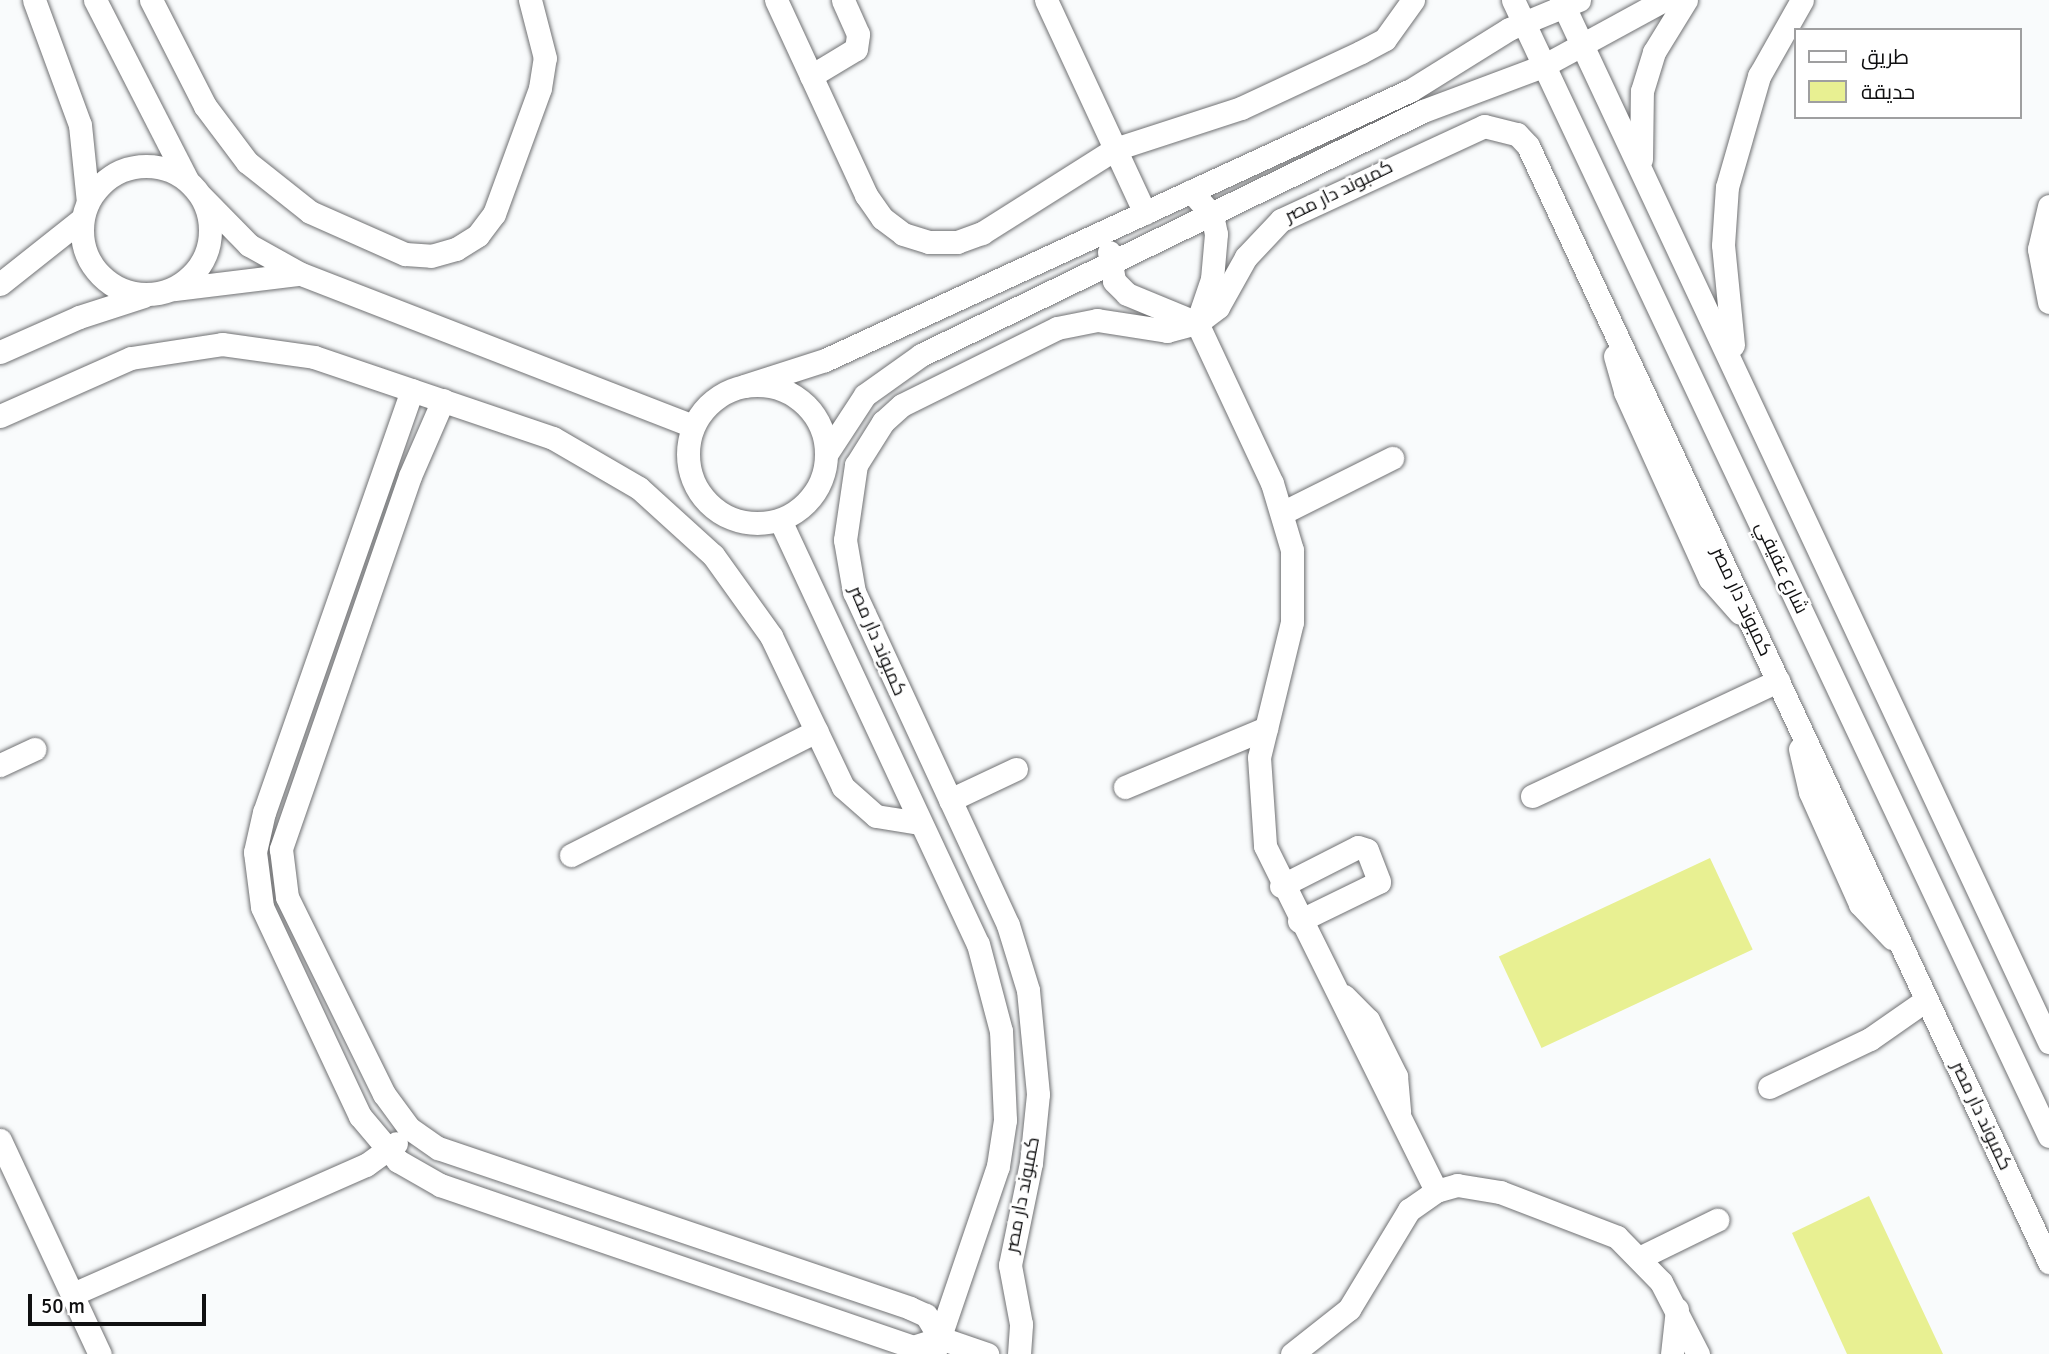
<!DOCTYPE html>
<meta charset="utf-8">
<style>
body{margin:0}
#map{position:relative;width:2049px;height:1354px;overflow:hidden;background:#f9fbfc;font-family:Signika,Cairo,sans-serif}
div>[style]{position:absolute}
.green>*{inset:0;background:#e8f092;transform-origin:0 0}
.roads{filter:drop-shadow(0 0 2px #707173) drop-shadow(0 0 2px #707173)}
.minor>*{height:23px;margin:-11.5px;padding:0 11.5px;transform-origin:11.5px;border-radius:11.5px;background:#fff}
.minor>.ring{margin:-11.5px;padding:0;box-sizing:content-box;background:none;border:23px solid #fff;border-radius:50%}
span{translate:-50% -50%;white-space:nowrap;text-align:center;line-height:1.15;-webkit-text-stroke:5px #fff;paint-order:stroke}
.street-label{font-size:19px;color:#101011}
.legend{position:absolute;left:1794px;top:28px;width:228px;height:91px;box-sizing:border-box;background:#fff;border:2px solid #9f9fa0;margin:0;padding:9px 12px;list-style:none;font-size:21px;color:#101011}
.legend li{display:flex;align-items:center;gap:14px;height:35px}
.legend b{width:35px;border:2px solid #9f9fa0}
.scale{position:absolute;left:28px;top:1294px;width:178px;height:32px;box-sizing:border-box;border:4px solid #101011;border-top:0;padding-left:9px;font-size:21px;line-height:24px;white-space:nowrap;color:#101011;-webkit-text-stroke:5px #fff;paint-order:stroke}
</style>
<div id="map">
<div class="green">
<div style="left:1710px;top:858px;width:101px;height:233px;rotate:65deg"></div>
<div style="clip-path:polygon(1869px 1196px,1943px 1354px,1847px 1354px,1792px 1233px)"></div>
</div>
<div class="roads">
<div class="minor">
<div style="left:34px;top:0;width:133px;rotate:69.8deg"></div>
<div style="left:80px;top:125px;width:77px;rotate:84.1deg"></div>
<div style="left:95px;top:0;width:202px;rotate:62.9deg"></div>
<div style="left:151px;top:0;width:119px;rotate:63deg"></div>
<div style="left:205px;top:106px;width:70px;rotate:53.1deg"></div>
<div style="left:247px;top:162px;width:80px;rotate:38.4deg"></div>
<div style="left:310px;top:212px;width:104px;rotate:23.9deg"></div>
<div style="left:405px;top:254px;width:26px;rotate:4deg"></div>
<div style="left:431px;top:256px;width:26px;rotate:-16deg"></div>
<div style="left:456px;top:249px;width:26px;rotate:-32deg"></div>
<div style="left:478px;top:235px;width:26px;rotate:-53deg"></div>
<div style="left:494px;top:214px;width:134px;rotate:-69.9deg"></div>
<div style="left:540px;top:88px;width:30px;rotate:-81deg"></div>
<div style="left:545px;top:58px;width:60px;rotate:-104.5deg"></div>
<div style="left:776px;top:0;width:215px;rotate:65.2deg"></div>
<div style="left:866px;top:195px;width:28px;rotate:55deg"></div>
<div style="left:882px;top:218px;width:26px;rotate:37deg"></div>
<div style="left:903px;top:234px;width:27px;rotate:17deg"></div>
<div style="left:929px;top:242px;width:28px"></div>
<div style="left:957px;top:242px;width:27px;rotate:-20deg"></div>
<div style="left:982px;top:233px;width:157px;rotate:-32.3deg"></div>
<div style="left:1115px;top:149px;width:133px;rotate:-18deg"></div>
<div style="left:1241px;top:108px;width:132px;rotate:-25deg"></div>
<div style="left:1361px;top:52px;width:27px;rotate:-28deg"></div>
<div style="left:1385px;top:39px;width:48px;rotate:-54.3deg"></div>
<div style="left:1046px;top:0;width:235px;rotate:65.1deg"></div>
<div style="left:1513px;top:0;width:1256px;rotate:64.74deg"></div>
<div style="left:1561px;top:0;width:1151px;rotate:64.9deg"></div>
<div style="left:811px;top:76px;width:52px;rotate:-31deg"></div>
<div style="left:856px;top:49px;width:15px;rotate:-82deg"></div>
<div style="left:858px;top:34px;width:37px;rotate:-114deg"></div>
<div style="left:1641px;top:159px;width:68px;rotate:-89.2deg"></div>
<div style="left:1642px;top:91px;width:41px;rotate:-72.9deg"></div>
<div style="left:1654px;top:52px;width:61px;rotate:-58.4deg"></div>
<div class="ring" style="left:82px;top:166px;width:105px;height:105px"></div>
<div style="left:1191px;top:191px;width:32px;rotate:49deg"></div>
<div style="left:1212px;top:215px;width:19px;rotate:78deg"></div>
<div style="left:1216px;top:234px;width:45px;rotate:95.1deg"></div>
<div style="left:1212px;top:279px;width:46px;rotate:108.8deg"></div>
<div style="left:1197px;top:323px;width:177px;rotate:64.9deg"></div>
<div style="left:1272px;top:483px;width:70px;rotate:73.4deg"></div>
<div style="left:1292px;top:550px;width:72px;rotate:90deg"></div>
<div style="left:1292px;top:622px;width:139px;rotate:103.7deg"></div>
<div style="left:1259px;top:757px;width:89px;rotate:86.1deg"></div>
<div style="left:1265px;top:846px;width:385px;rotate:63.6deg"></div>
<div style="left:202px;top:197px;width:67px;rotate:45.6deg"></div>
<div style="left:249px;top:245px;width:60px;rotate:29.1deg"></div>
<div style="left:301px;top:274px;width:420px;rotate:21.2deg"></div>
<div style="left:2049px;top:206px;width:44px;rotate:103.1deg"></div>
<div style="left:2039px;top:249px;width:54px;rotate:79.3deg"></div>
<div style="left:1109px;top:252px;width:29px;rotate:80deg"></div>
<div style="left:1114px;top:281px;width:18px;rotate:45deg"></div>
<div style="left:1127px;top:294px;width:76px;rotate:22.5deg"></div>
<div style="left:0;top:284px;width:105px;rotate:-38.4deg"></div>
<div style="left:176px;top:289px;width:123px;rotate:-7deg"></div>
<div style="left:1733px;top:345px;width:100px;rotate:-95.7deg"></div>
<div style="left:1723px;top:245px;width:58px;rotate:-86.1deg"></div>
<div style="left:1727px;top:187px;width:116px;rotate:-73.9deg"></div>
<div style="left:1759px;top:76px;width:87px;rotate:-60.5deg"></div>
<div style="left:0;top:352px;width:86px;rotate:-23.9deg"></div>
<div style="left:79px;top:317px;width:68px;rotate:-17.9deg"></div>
<div style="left:1615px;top:356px;width:37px;rotate:74deg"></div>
<div style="left:1625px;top:392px;width:205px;rotate:65.6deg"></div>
<div style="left:1710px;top:579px;width:45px;rotate:48.6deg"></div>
<div class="ring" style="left:688px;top:385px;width:115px;height:115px"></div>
<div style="left:744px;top:386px;width:85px;rotate:-17.8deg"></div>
<div style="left:825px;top:360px;width:645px;rotate:-24.74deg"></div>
<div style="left:1411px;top:90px;width:115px;rotate:-31.9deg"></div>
<div style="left:1509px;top:29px;width:76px;rotate:-22.5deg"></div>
<div style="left:412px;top:390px;width:447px;rotate:109.3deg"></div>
<div style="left:264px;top:812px;width:41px;rotate:102.7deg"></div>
<div style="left:255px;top:852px;width:55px;rotate:82.7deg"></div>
<div style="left:262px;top:907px;width:231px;rotate:64.9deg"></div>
<div style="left:360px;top:1116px;width:59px;rotate:49.8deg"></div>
<div style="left:398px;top:1161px;width:48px;rotate:29.7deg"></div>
<div style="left:440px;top:1185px;width:500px;rotate:18.9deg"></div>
<div style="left:913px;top:1347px;width:28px;rotate:-18deg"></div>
<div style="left:940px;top:1338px;width:50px;rotate:18.8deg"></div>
<div style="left:443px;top:400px;width:83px;rotate:113.5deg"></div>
<div style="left:410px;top:476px;width:395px;rotate:109.1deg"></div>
<div style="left:281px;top:849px;width:48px;rotate:82.9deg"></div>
<div style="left:287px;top:897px;width:220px;rotate:63.8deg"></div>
<div style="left:384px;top:1094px;width:42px;rotate:53.7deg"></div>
<div style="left:409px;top:1128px;width:35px;rotate:35deg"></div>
<div style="left:438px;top:1148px;width:498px;rotate:18.7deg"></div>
<div style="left:910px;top:1308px;width:17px;rotate:24deg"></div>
<div style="left:926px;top:1315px;width:27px;rotate:59deg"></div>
<div style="left:0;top:416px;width:143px;rotate:-23.9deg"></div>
<div style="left:131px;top:358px;width:92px;rotate:-8.7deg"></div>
<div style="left:222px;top:344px;width:93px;rotate:8deg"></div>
<div style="left:314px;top:357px;width:252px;rotate:18.7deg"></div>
<div style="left:553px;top:438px;width:99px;rotate:30.2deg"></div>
<div style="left:639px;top:488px;width:100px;rotate:42.2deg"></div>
<div style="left:713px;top:555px;width:100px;rotate:54.4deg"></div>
<div style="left:771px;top:636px;width:167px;rotate:64.5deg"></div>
<div style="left:843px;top:787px;width:44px;rotate:41.3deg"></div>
<div style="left:876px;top:816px;width:45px;rotate:9deg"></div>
<div style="left:827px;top:453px;width:69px;rotate:-56.8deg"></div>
<div style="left:865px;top:395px;width:69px;rotate:-35.5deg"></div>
<div style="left:921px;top:355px;width:558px;rotate:-25.92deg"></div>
<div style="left:1423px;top:111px;width:128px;rotate:-20.6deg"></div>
<div style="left:1543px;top:66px;width:138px;rotate:-28.6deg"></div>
<div style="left:1284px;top:512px;width:121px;rotate:-26.6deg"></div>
<div style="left:780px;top:520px;width:468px;rotate:65deg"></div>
<div style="left:978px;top:944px;width:90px;rotate:75.2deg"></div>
<div style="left:1001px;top:1031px;width:89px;rotate:87.4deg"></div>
<div style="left:1005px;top:1120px;width:47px;rotate:98.7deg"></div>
<div style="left:998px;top:1166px;width:192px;rotate:108.8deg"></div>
<div style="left:1800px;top:749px;width:44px;rotate:76.9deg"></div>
<div style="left:1810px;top:792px;width:123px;rotate:65.9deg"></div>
<div style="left:1860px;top:904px;width:47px;rotate:46.7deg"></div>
<div style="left:0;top:765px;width:38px;rotate:-25deg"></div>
<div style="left:1125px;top:787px;width:153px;rotate:-22.7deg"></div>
<div style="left:1532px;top:796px;width:272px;rotate:-25.1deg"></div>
<div style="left:950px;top:800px;width:73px;rotate:-25.2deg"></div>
<div style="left:571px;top:855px;width:275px;rotate:-26.8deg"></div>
<div style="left:1281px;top:886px;width:86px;rotate:-26.9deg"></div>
<div style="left:1358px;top:847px;width:9px;rotate:18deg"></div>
<div style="left:1367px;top:850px;width:34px;rotate:69deg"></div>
<div style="left:1379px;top:882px;width:89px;rotate:154deg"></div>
<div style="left:1344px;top:996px;width:34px;rotate:45deg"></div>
<div style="left:1368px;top:1020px;width:63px;rotate:63.4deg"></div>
<div style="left:1396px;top:1076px;width:36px;rotate:85deg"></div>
<div style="left:1769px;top:1087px;width:112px;rotate:-25.4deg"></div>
<div style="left:1870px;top:1039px;width:68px;rotate:-34.9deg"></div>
<div style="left:0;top:1140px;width:236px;rotate:65deg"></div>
<div style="left:1641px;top:1257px;width:85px;rotate:-26deg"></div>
<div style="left:73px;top:1294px;width:320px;rotate:-23.8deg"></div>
<div style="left:366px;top:1165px;width:37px;rotate:-36deg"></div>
<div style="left:1019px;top:1354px;width:30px;rotate:-86deg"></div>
<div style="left:1021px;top:1324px;width:60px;rotate:-100.6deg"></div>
<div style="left:1010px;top:1265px;width:104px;rotate:-78.4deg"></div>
<div style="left:1031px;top:1163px;width:69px;rotate:-84.2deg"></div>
<div style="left:1038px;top:1094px;width:104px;rotate:-95.5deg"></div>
<div style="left:1028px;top:990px;width:68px;rotate:-107.1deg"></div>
<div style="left:1008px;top:925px;width:367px;rotate:-114.8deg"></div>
<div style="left:854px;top:592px;width:53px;rotate:-99.8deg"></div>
<div style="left:845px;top:540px;width:76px;rotate:-81.7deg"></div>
<div style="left:856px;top:465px;width:51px;rotate:-57.9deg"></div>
<div style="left:883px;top:422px;width:25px;rotate:-42deg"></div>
<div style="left:902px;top:405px;width:173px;rotate:-26.4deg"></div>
<div style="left:1057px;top:328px;width:41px;rotate:-11.3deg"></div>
<div style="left:1097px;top:320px;width:71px;rotate:8.9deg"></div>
<div style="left:1167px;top:331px;width:31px;rotate:-15deg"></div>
<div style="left:1197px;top:323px;width:26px;rotate:-37deg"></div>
<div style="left:1218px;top:307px;width:57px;rotate:-60.8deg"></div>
<div style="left:1246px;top:257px;width:51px;rotate:-46.6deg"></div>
<div style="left:1281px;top:220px;width:224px;rotate:-24.8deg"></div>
<div style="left:1484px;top:126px;width:34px;rotate:14deg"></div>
<div style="left:1517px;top:134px;width:16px;rotate:47deg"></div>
<div style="left:1528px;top:146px;width:1232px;rotate:64.97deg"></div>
<div style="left:1292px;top:1354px;width:73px;rotate:-38.3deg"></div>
<div style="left:1349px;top:1309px;width:116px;rotate:-58.8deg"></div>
<div style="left:1409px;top:1210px;width:33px;rotate:-35deg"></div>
<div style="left:1436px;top:1191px;width:22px;rotate:-16deg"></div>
<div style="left:1457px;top:1185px;width:44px;rotate:9.2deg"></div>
<div style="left:1500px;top:1192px;width:125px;rotate:21deg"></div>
<div style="left:1617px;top:1237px;width:63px;rotate:45.6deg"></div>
<div style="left:1661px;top:1282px;width:81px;rotate:62.8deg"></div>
<div style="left:1672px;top:1354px;width:45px;rotate:-83.7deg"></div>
</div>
</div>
<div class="street-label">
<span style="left:1339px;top:192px;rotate:-26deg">كمبوند دار مصر</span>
<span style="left:1781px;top:568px;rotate:65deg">شارع عفيفي</span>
<span style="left:1741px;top:602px;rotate:65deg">كمبوند دار مصر</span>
<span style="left:877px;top:641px;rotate:67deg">كمبوند دار مصر</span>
<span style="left:1981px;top:1116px;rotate:65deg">كمبوند دار مصر</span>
<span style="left:1023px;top:1195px;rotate:-79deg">كمبوند دار مصر</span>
</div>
<ul class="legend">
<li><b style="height:9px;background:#fff"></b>طريق</li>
<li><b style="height:19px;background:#e8f092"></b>حديقة</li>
</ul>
<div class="scale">50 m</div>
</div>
